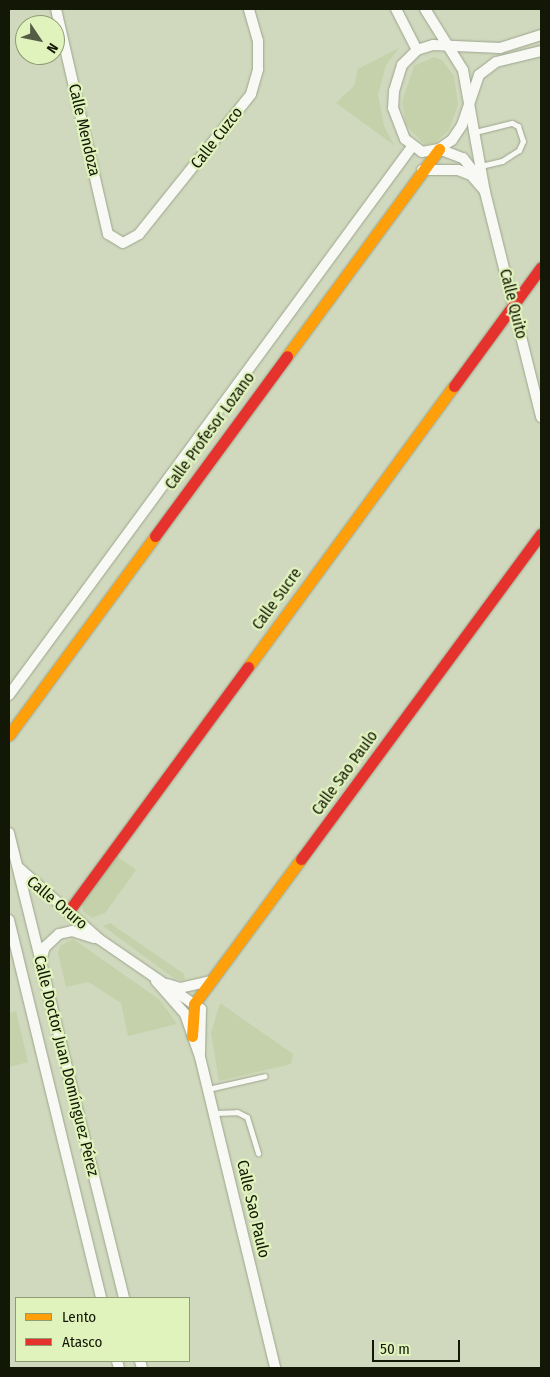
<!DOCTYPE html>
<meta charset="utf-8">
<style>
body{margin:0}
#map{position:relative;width:550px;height:1377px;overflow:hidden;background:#d0d9bd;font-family:"Fira Sans Condensed",sans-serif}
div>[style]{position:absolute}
.green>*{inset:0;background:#c4d1ab}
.roads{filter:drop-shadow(0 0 1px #9ca48d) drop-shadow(0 0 1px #9ca48d)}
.lane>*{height:5px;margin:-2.5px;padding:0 2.5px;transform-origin:2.5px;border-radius:2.5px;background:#f8f9f5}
.street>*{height:10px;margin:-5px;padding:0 5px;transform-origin:5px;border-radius:5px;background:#f8f9f5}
.slow>*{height:11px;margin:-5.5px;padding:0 5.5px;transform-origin:5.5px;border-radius:5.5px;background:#ff9f0a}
.jam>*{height:11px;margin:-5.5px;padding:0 5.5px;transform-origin:5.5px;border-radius:5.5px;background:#e5322d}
span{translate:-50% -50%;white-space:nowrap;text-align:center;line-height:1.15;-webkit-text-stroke:4.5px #e1f3bd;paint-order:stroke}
.street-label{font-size:16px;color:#121805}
.frame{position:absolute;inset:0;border:10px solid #121805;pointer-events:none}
.legend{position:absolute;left:15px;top:1297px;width:175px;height:65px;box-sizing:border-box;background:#e1f3bd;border:1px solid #8e9b73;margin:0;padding:6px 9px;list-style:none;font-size:15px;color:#121805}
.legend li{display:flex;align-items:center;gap:10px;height:25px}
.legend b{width:25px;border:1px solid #8e9b73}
.north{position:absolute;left:15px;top:15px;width:50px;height:50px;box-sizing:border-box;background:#e1f3bd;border:1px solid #8e9b73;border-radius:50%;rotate:124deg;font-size:14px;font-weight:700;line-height:20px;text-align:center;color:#121805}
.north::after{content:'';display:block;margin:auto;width:18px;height:22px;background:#545c45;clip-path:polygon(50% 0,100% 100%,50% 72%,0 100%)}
.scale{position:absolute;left:372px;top:1340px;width:88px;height:22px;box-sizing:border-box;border:2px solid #121805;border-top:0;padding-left:6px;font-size:15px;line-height:18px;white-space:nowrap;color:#121805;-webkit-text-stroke:4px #e1f3bd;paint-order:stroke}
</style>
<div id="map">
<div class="green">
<div style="clip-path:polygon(399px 48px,386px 65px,378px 95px,384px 126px,394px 145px,336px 103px,354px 86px,358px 69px)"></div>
<div style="clip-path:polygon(434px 57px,442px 60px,454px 76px,458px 105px,449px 130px,435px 143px,425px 145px,406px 125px,402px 102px,414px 66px)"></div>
<div style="clip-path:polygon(117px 856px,136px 870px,105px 913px,92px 918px,83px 911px,82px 904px)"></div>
<div style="clip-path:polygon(110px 923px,184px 974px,185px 980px,175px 979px,103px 926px)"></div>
<div style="clip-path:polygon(73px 939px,160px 1000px,177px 1024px,128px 1036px,121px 1003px,88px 982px,66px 987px,58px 953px,60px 946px)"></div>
<div style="clip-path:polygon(220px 1003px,293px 1054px,291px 1064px,219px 1081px,211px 1033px)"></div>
<div style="clip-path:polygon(16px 1011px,28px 1062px,9px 1067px,9px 1013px)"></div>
</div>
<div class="roads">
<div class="lane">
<div style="left:475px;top:132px;width:38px;rotate:-14deg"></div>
<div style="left:512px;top:123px;width:7px;rotate:27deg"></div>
<div style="left:518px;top:126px;width:16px;rotate:72deg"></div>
<div style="left:523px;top:141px;width:10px;rotate:114deg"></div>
<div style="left:519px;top:150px;width:20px;rotate:147deg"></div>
<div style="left:502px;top:161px;width:22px;rotate:167deg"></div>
<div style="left:208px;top:1089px;width:58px;rotate:-12.8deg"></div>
<div style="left:214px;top:1113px;width:23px;rotate:-2deg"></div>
<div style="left:237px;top:1112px;width:11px;rotate:27deg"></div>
<div style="left:247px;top:1117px;width:38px;rotate:73deg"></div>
</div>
<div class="street">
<div style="left:56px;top:9px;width:231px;rotate:77deg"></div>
<div style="left:108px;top:234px;width:17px;rotate:31deg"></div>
<div style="left:123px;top:243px;width:18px;rotate:-29deg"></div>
<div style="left:139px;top:234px;width:179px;rotate:-51.3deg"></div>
<div style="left:251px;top:94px;width:26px;rotate:-74deg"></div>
<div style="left:258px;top:69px;width:28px;rotate:-90deg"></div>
<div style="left:258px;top:41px;width:33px;rotate:-106deg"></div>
<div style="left:396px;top:9px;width:46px;rotate:62.9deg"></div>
<div style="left:425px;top:9px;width:72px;rotate:58.1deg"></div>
<div style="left:463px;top:70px;width:124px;rotate:79.8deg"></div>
<div style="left:485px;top:192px;width:232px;rotate:76deg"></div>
<div style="left:541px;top:35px;width:43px;rotate:162.4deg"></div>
<div style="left:500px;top:48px;width:67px;rotate:-177.4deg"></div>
<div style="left:433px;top:45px;width:17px;rotate:163deg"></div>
<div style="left:417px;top:50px;width:21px;rotate:135deg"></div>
<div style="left:402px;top:65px;width:27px;rotate:107deg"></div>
<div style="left:394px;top:91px;width:17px;rotate:93deg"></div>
<div style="left:393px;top:108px;width:33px;rotate:69deg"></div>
<div style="left:405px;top:139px;width:21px;rotate:37deg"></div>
<div style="left:422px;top:152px;width:17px;rotate:-10deg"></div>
<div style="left:439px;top:149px;width:16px;rotate:-35deg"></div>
<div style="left:452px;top:140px;width:18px;rotate:-56deg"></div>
<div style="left:462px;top:125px;width:53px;rotate:-71.2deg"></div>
<div style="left:479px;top:75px;width:21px;rotate:-37deg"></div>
<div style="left:496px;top:62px;width:46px;rotate:-13.7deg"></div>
<div style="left:439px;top:149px;width:26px;rotate:21deg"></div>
<div style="left:463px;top:158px;width:28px;rotate:52deg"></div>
<div style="left:422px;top:170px;width:36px"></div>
<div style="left:458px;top:170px;width:14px;rotate:21deg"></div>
<div style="left:471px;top:175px;width:21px;rotate:49deg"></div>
<div style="left:9px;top:695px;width:679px;rotate:-53.69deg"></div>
<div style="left:9px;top:833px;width:479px;rotate:76.1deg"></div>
<div style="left:19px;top:868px;width:107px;rotate:41.6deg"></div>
<div style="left:99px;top:939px;width:124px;rotate:34.5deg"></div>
<div style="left:201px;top:1009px;width:44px;rotate:91.3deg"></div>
<div style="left:9px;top:920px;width:389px;rotate:76.3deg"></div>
<div style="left:40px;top:964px;width:18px;rotate:-74deg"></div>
<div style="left:45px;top:947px;width:19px;rotate:-43deg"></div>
<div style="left:59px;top:934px;width:13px;rotate:-13deg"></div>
<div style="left:72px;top:931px;width:23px;rotate:18deg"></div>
<div style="left:156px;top:981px;width:44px;rotate:48.7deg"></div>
<div style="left:185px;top:1014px;width:46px;rotate:70.8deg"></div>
<div style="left:200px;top:1057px;width:320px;rotate:76.4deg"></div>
<div style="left:167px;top:984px;width:14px;rotate:17deg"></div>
<div style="left:180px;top:988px;width:32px;rotate:-13deg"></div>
<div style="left:117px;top:1361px;width:7px;rotate:74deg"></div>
<div style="left:140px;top:1361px;width:7px;rotate:74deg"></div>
</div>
<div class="slow">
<div style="left:287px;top:356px;width:257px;rotate:-53.7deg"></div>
<div style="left:248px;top:667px;width:348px;rotate:-53.8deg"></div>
<div style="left:9px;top:735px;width:247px;rotate:-53.7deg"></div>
<div style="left:192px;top:1036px;width:32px;rotate:-86deg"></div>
<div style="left:194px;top:1004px;width:180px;rotate:-53.6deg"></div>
</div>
<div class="jam">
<div style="left:454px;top:386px;width:147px;rotate:-53.8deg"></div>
<div style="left:155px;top:536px;width:223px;rotate:-53.7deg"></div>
<div style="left:301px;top:859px;width:404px;rotate:-53.6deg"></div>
<div style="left:68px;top:912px;width:304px;rotate:-53.7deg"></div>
</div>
</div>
<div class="street-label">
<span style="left:84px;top:130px;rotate:77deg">Calle Mendoza</span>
<span style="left:217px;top:138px;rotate:-52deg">Calle Cuzco</span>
<span style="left:513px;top:304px;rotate:76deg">Calle Quito</span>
<span style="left:210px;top:431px;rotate:-54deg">Calle Profesor Lozano</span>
<span style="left:277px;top:599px;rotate:-54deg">Calle Sucre</span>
<span style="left:345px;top:773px;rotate:-54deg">Calle Sao Paulo</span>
<span style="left:57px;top:903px;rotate:40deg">Calle Oruro</span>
<span style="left:66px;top:1066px;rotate:76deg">Calle Doctor Juan Domínguez Pérez</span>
<span style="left:253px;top:1209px;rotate:77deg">Calle Sao Paulo</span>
</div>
<div class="frame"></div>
<ul class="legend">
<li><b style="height:6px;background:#ff9f0a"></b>Lento</li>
<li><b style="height:6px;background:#e5322d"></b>Atasco</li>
</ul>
<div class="north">N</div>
<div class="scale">50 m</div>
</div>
